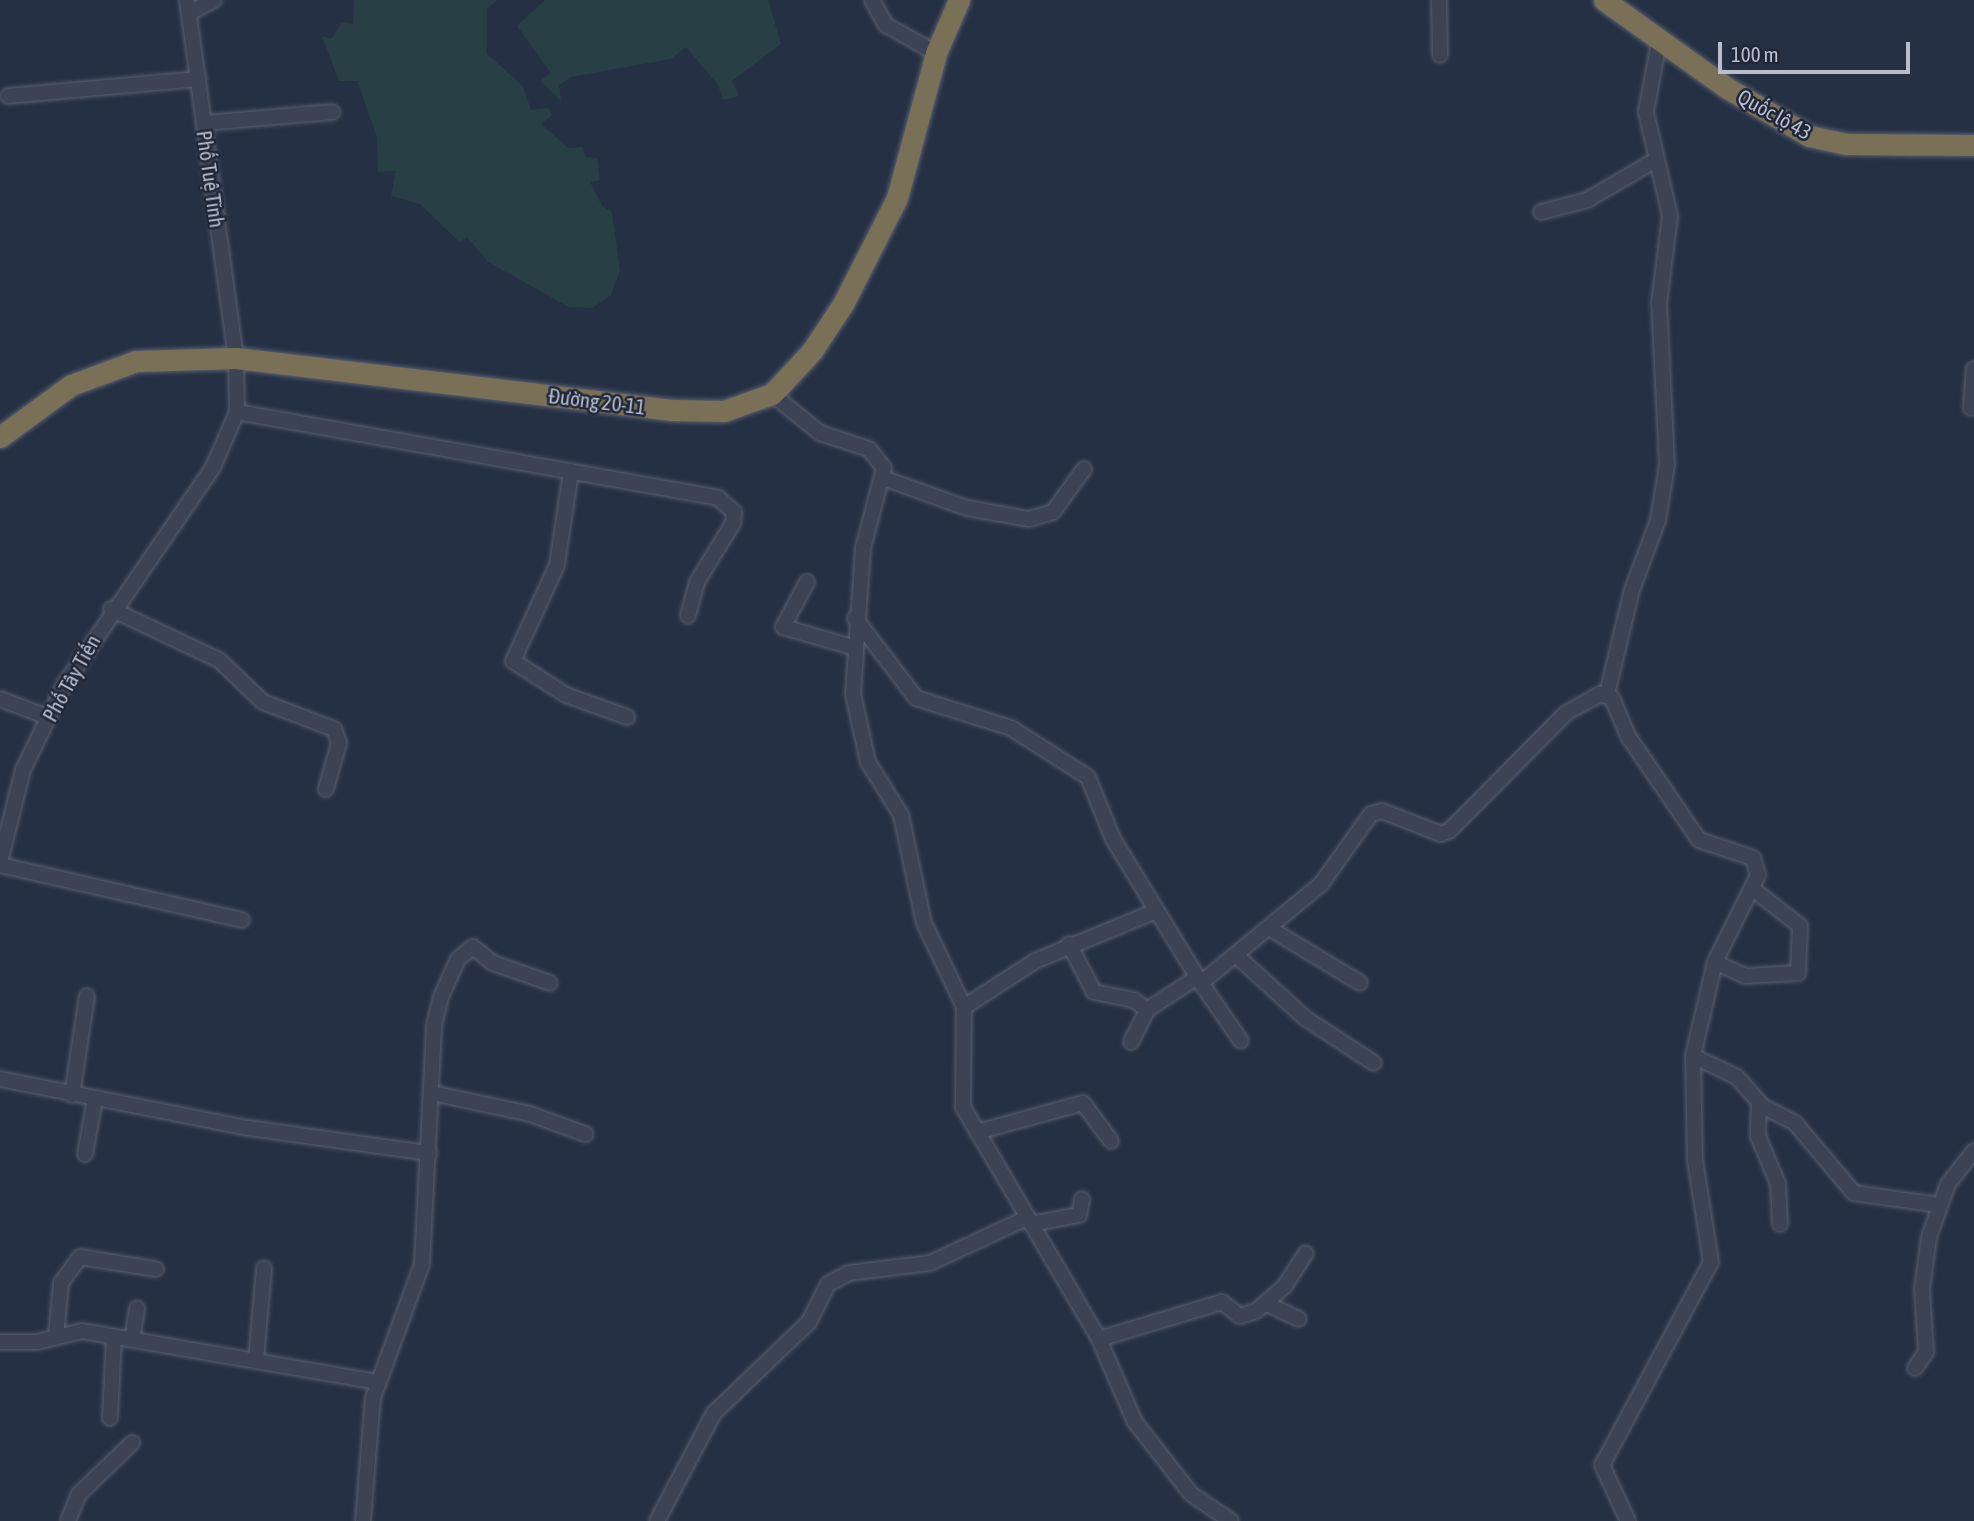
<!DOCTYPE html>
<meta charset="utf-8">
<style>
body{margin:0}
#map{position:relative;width:1974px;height:1521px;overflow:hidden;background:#263044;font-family:"Asap Condensed",sans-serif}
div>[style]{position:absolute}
.green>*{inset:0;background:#283f45}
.roads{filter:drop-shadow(0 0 2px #596071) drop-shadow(0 0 2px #596071)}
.minor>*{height:14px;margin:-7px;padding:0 7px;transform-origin:7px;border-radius:7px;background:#3b4354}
.highway>*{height:21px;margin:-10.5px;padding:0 10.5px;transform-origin:10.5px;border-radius:10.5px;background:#7a7058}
span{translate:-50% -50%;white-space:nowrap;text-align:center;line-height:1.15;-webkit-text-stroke:5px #1f2739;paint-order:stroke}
.street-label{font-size:21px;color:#b8becd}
.scale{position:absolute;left:1718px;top:42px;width:192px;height:32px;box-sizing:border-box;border:4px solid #b8becd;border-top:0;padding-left:9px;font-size:21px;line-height:24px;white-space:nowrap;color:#b8becd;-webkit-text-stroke:5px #1f2739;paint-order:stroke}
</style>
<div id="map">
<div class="green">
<div style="clip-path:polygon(354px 0,497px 0,487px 9px,487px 54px,523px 86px,531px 110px,549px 108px,552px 115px,541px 124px,568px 148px,583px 147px,585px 157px,597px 158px,600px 180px,590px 182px,602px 206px,612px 212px,620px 271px,611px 295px,592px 308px,569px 307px,488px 262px,467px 237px,459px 242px,420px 204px,391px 196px,396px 171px,378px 172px,377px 137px,357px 81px,339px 81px,322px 36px,331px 39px,342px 23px,353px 24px)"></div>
<div style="clip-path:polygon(545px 0,768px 0,781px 44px,732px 81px,739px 96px,723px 100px,718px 85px,686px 47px,671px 59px,571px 77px,559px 85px,561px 101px,540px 81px,551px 73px,517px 26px)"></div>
</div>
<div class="roads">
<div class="minor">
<div style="left:872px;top:0;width:29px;rotate:61deg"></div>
<div style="left:886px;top:25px;width:57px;rotate:29.2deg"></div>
<div style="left:1439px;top:0;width:55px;rotate:89deg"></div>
<div style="left:189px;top:13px;width:28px;rotate:-27deg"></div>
<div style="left:8px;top:96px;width:191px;rotate:-5.1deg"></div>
<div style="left:204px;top:123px;width:129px;rotate:-4.9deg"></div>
<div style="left:1541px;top:212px;width:48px;rotate:-14.6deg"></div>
<div style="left:1587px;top:200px;width:78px;rotate:-30.2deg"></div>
<div style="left:772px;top:394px;width:62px;rotate:39.1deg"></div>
<div style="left:820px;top:433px;width:52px;rotate:18.1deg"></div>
<div style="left:869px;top:449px;width:24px;rotate:52deg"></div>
<div style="left:884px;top:468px;width:83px;rotate:104.7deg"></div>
<div style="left:863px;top:548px;width:146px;rotate:93.9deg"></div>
<div style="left:853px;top:694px;width:70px;rotate:77.6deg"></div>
<div style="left:868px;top:762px;width:62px;rotate:58.1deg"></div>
<div style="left:901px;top:815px;width:110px;rotate:78deg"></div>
<div style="left:924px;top:923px;width:93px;rotate:64.5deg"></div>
<div style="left:964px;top:1007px;width:100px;rotate:90.6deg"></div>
<div style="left:963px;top:1107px;width:269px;rotate:59.6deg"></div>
<div style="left:1099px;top:1339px;width:90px;rotate:66.6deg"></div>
<div style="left:1135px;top:1422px;width:91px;rotate:52.1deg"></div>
<div style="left:1191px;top:1494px;width:48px;rotate:34deg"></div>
<div style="left:1971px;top:408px;width:39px;rotate:-86deg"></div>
<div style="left:237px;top:412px;width:489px;rotate:10.1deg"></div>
<div style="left:718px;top:498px;width:21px;rotate:41deg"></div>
<div style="left:734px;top:512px;width:11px;rotate:95deg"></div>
<div style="left:733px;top:523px;width:69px;rotate:121.4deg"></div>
<div style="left:697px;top:582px;width:35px;rotate:105deg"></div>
<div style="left:571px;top:471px;width:95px;rotate:98.5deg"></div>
<div style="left:557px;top:565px;width:106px;rotate:114.6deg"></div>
<div style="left:513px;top:661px;width:63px;rotate:32.7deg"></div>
<div style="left:566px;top:695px;width:65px;rotate:19.8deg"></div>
<div style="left:883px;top:478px;width:89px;rotate:19.7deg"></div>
<div style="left:967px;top:508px;width:63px;rotate:10.1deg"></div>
<div style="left:1029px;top:519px;width:25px;rotate:-16deg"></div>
<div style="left:1053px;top:512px;width:53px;rotate:-54.2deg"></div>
<div style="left:807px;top:582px;width:51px;rotate:118.1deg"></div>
<div style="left:783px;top:627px;width:72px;rotate:16.2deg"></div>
<div style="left:111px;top:609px;width:119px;rotate:25.3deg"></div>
<div style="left:219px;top:660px;width:61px;rotate:43.7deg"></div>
<div style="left:263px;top:702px;width:76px;rotate:20.8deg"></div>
<div style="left:334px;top:729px;width:15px;rotate:70deg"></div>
<div style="left:339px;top:743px;width:48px;rotate:105.8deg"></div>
<div style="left:855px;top:618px;width:101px;rotate:52.7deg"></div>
<div style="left:916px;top:698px;width:100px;rotate:17.5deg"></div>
<div style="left:1011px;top:728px;width:91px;rotate:32.5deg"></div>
<div style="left:1088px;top:777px;width:67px;rotate:68deg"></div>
<div style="left:1113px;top:839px;width:169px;rotate:58.6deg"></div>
<div style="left:1201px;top:983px;width:156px;rotate:-39.5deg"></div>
<div style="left:1321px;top:884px;width:86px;rotate:-54.5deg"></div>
<div style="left:1371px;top:814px;width:11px;rotate:-15deg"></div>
<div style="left:1382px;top:811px;width:63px;rotate:21.3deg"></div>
<div style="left:1441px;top:834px;width:9px;rotate:-21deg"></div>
<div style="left:1449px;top:831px;width:166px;rotate:-45.2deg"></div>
<div style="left:1566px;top:713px;width:39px;rotate:-29deg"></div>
<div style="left:1600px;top:694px;width:13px;rotate:18deg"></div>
<div style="left:1612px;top:698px;width:41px;rotate:67.2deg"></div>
<div style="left:1628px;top:736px;width:126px;rotate:55.7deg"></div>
<div style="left:1699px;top:840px;width:57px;rotate:18.4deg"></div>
<div style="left:1753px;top:858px;width:18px;rotate:74deg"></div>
<div style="left:1758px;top:875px;width:97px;rotate:116.3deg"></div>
<div style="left:1715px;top:962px;width:97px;rotate:103.2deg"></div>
<div style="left:1693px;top:1056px;width:104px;rotate:88.9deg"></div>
<div style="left:1695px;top:1160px;width:103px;rotate:81.1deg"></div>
<div style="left:1711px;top:1262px;width:230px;rotate:118.2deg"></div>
<div style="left:1602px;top:1465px;width:62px;rotate:65.1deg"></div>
<div style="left:1607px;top:694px;width:107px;rotate:-76.5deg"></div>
<div style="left:1632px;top:590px;width:75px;rotate:-69.6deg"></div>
<div style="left:1658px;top:520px;width:56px;rotate:-80.7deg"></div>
<div style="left:1667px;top:465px;width:162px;rotate:-92.8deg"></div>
<div style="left:1659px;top:303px;width:88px;rotate:-82.8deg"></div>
<div style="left:1670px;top:216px;width:107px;rotate:-103deg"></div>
<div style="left:1646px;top:112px;width:71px;rotate:-79.5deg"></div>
<div style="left:0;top:699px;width:51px;rotate:20.6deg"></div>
<div style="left:0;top:862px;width:95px;rotate:-76deg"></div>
<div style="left:23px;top:770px;width:94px;rotate:-64.2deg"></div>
<div style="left:64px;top:685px;width:264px;rotate:-55.6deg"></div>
<div style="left:213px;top:467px;width:60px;rotate:-66.4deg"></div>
<div style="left:237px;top:412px;width:54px;rotate:-91.1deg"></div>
<div style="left:236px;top:358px;width:361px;rotate:-97.8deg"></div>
<div style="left:0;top:865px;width:248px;rotate:12.8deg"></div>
<div style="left:1269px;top:928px;width:106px;rotate:31.1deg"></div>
<div style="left:1069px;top:944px;width:54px;rotate:62.5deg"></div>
<div style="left:1094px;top:992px;width:41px;rotate:11.3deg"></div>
<div style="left:1134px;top:1000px;width:16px;rotate:38deg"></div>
<div style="left:1237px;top:956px;width:92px;rotate:42.4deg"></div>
<div style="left:1305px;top:1018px;width:82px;rotate:33.1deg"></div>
<div style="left:1715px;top:962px;width:33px;rotate:25deg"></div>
<div style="left:1745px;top:976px;width:53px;rotate:-3.2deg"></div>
<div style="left:1798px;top:973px;width:47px;rotate:-87.6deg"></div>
<div style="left:1800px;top:926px;width:60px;rotate:-141.8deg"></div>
<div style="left:1201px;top:983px;width:70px;rotate:55.4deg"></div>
<div style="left:964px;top:1007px;width:85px;rotate:-32.9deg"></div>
<div style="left:1035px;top:961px;width:129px;rotate:-22.4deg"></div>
<div style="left:1131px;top:1042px;width:36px;rotate:-63deg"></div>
<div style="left:1147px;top:1010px;width:60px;rotate:-33.4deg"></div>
<div style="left:1693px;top:1056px;width:49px;rotate:25.5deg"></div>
<div style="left:1737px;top:1077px;width:38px;rotate:49deg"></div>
<div style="left:1762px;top:1106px;width:37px;rotate:27deg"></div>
<div style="left:1795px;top:1123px;width:92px;rotate:49.9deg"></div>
<div style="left:1854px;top:1193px;width:86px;rotate:8deg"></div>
<div style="left:0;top:1079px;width:253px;rotate:11.2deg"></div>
<div style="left:248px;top:1128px;width:183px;rotate:7.9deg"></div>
<div style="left:432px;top:1093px;width:100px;rotate:12.1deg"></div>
<div style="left:530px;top:1114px;width:59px;rotate:20deg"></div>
<div style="left:72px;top:1095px;width:100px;rotate:-81.4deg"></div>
<div style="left:1759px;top:1103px;width:33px;rotate:92deg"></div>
<div style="left:1758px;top:1136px;width:52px;rotate:67.4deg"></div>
<div style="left:1778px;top:1184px;width:40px;rotate:87.1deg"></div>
<div style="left:977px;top:1132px;width:110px;rotate:-15.3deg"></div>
<div style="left:1083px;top:1103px;width:47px;rotate:53.6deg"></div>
<div style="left:85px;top:1154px;width:56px;rotate:-79.7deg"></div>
<div style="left:1031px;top:1224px;width:49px;rotate:-10.6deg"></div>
<div style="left:1079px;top:1215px;width:16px;rotate:-79deg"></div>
<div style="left:1267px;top:1304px;width:35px;rotate:25deg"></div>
<div style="left:56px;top:1336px;width:53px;rotate:-84.6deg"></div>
<div style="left:61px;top:1283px;width:32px;rotate:-54deg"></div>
<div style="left:80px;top:1257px;width:77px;rotate:9deg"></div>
<div style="left:1099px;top:1339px;width:128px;rotate:-16.7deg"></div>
<div style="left:1222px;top:1302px;width:23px;rotate:38deg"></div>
<div style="left:1240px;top:1316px;width:17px;rotate:-17deg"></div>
<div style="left:1256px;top:1311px;width:37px;rotate:-41deg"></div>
<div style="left:1284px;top:1287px;width:40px;rotate:-57.1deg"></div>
<div style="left:132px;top:1340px;width:32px;rotate:-81deg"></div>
<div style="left:0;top:1342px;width:37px"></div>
<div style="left:37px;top:1342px;width:46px;rotate:-13.7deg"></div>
<div style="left:82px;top:1331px;width:299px;rotate:9.8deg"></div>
<div style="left:256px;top:1360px;width:92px;rotate:-85deg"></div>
<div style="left:1915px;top:1368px;width:19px;rotate:-55deg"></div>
<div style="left:1926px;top:1352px;width:63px;rotate:-93.6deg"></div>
<div style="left:1922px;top:1289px;width:52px;rotate:-82.3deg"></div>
<div style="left:1929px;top:1237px;width:56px;rotate:-70.3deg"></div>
<div style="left:1948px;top:1184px;width:42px;rotate:-51.8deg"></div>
<div style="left:110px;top:1418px;width:81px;rotate:-87.2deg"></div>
<div style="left:68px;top:1521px;width:29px;rotate:-68deg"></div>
<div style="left:79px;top:1494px;width:74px;rotate:-43.9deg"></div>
<div style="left:363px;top:1521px;width:123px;rotate:-85.4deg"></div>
<div style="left:373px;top:1398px;width:143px;rotate:-69.9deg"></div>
<div style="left:422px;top:1264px;width:239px;rotate:-87.1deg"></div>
<div style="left:434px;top:1025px;width:29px;rotate:-76deg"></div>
<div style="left:441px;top:997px;width:42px;rotate:-65.9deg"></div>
<div style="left:458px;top:959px;width:19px;rotate:-39deg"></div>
<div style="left:473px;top:947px;width:26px;rotate:39deg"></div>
<div style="left:493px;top:963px;width:60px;rotate:19.3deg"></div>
<div style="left:657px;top:1521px;width:122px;rotate:-62.2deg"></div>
<div style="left:714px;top:1413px;width:132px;rotate:-43.8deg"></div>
<div style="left:809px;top:1322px;width:42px;rotate:-63.4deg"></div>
<div style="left:828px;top:1284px;width:24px;rotate:-28deg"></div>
<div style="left:849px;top:1273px;width:82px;rotate:-7deg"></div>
<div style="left:930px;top:1263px;width:107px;rotate:-24.9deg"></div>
</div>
<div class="highway">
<div style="left:1604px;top:0;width:151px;rotate:35.6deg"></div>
<div style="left:1727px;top:88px;width:95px;rotate:30.3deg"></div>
<div style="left:1809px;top:136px;width:39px;rotate:12deg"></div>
<div style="left:1847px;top:144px;width:127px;rotate:0.5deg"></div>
<div style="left:0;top:437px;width:88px;rotate:-36.2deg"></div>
<div style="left:71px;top:385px;width:69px;rotate:-20.3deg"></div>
<div style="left:136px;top:361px;width:100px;rotate:-1.7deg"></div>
<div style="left:236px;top:358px;width:439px;rotate:6.8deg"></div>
<div style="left:672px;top:410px;width:52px;rotate:1.1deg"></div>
<div style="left:724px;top:411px;width:51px;rotate:-19.5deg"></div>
<div style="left:772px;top:394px;width:59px;rotate:-47.1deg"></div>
<div style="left:812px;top:351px;width:56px;rotate:-56.6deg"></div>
<div style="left:843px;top:304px;width:119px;rotate:-63deg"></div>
<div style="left:897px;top:198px;width:150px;rotate:-74.9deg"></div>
<div style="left:936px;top:53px;width:58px;rotate:-66.5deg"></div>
</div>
</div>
<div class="street-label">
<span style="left:1775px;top:114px;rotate:29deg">Quốc lộ 43</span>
<span style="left:211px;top:179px;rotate:82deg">Phố Tuệ Tĩnh</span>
<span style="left:597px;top:401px;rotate:7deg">Đường 20-11</span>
<span style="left:71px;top:678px;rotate:-61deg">Phố Tây Tiến</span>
</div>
<div class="scale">100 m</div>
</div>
